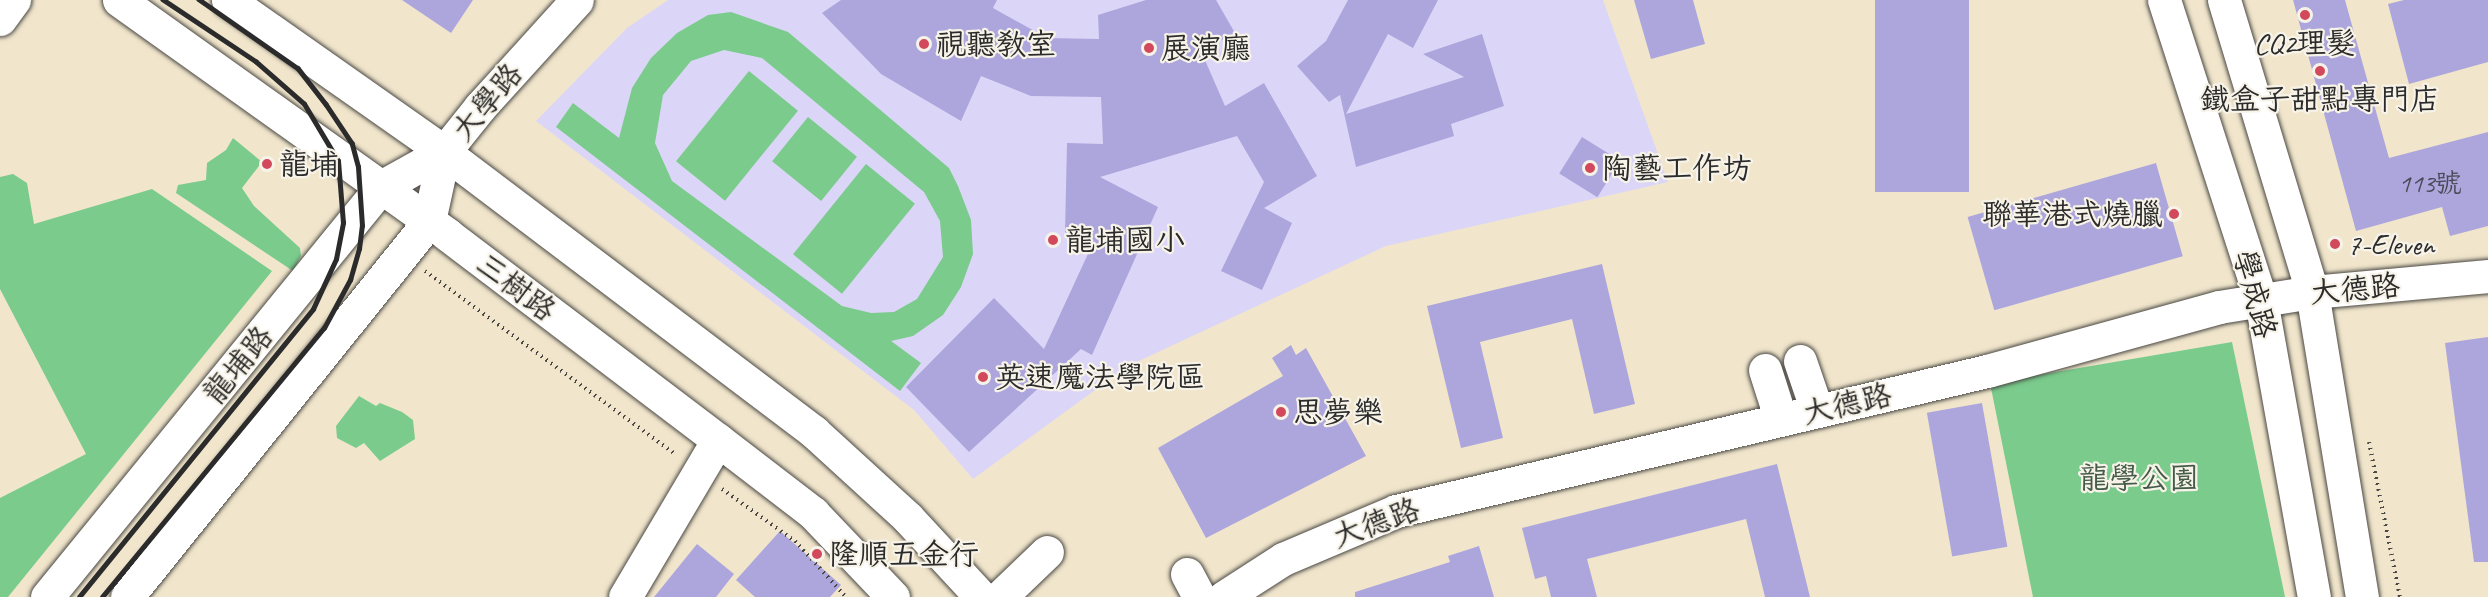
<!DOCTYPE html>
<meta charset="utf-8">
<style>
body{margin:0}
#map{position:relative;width:2488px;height:597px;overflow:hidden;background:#f1e6cc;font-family:Caveat,"LXGW WenKai TC",sans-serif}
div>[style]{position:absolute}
.built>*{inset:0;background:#dbd6f7}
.green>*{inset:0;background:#7acb8c;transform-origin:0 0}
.building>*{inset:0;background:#ada6dd;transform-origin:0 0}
.path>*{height:4px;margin-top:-2px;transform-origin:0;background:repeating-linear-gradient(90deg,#494743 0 1.5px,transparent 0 6px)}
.roads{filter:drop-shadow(0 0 2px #494743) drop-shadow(0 0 2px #494743)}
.minor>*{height:33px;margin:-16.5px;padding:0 16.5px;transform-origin:16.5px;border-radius:16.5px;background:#fff}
.rail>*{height:4.5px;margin:-2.25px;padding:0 2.25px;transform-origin:2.25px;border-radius:2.25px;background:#2b2b2b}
.dots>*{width:16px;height:16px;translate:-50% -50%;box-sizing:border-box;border:3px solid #f7f3e8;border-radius:50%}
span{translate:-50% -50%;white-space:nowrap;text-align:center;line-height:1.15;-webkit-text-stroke:4.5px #f7f3e8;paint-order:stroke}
.number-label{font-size:27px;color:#4c4a58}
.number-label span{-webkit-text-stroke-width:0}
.poi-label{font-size:30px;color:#2b2b2b}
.left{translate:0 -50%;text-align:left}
.right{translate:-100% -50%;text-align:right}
.street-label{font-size:30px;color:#2b2b2b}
.park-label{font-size:30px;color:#435b48}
</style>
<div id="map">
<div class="built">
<div style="clip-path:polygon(668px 0,1603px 0,1668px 182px,1386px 246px,1128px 366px,973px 479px,914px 410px,536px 121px,627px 28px)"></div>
</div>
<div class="green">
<div style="clip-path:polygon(evenodd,731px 12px,788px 32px,949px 168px,958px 186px,971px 220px,973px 254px,961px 287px,943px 315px,913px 336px,891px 341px,921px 363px,900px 391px,556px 127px,573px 103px,619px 138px,632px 88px,651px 58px,677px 33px,708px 15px,731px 12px,724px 50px,762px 58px,924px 192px,940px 221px,943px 257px,917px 299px,894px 312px,871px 313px,842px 306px,672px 181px,655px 143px,663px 95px,691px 61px,724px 50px)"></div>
<div style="left:749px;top:71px;width:63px;height:116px;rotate:39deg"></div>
<div style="left:808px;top:117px;width:63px;height:57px;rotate:39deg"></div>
<div style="clip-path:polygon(233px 138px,262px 162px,242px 188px,254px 206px,300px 248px,301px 256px,293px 271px,176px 193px,178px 185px,206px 180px,207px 163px,226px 150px)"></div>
<div style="left:866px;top:164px;width:63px;height:116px;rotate:39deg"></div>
<div style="clip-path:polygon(13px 174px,27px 183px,34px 224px,152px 189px,272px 271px,8px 597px,0 597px,0 498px,86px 454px,0 289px,0 177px)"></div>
<div style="clip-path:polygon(2232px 342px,2285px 597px,2033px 597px,1990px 383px)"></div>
<div style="clip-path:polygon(359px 396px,376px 406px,380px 403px,402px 412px,413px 420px,415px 439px,380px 461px,364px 443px,356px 448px,337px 438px,336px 426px)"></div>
</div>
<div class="building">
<div style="clip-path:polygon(402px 0,473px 0,451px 33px)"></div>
<div style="clip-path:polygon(841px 0,997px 0,993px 8px,1047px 38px,1099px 39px,1098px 15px,1146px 0,1216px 0,1235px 33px,1201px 51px,1225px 106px,1264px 83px,1317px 176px,1264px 208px,1292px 223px,1262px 290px,1221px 271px,1264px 182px,1237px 136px,1100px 177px,1158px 207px,1092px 355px,1081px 349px,969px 452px,906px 387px,994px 298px,1044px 349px,1093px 243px,1065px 232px,1067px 143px,1103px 144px,1101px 97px,1031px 96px,981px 76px,961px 121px,881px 74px,822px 13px)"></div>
<div style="clip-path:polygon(1348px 0,1438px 0,1413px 48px,1388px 34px,1346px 114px,1464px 77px,1423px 54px,1482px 34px,1504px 106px,1451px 124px,1454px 136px,1356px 167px,1340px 95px,1329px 102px,1297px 66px,1326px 41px)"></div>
<div style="clip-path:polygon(1634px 0,1693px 0,1705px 44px,1651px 59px)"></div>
<div style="left:1875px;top:0;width:94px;height:192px"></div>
<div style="clip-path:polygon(2293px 0,2345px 0,2389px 158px,2488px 132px,2488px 226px,2450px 236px,2442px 207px,2356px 231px)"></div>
<div style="clip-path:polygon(2404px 0,2488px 0,2488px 62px,2409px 84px,2388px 4px)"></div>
<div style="left:1582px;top:137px;width:45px;height:43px;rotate:32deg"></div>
<div style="left:2156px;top:163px;width:97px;height:196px;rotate:74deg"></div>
<div style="clip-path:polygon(1602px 264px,1635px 404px,1594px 414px,1572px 319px,1480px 342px,1503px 438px,1461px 448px,1427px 306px)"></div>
<div style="clip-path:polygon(2488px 337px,2488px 562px,2474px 562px,2445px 343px)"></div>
<div style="clip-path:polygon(1291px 345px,1296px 355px,1306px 348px,1366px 456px,1206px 538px,1158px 448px,1283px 376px,1272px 358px)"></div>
<div style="left:1982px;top:403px;width:146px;height:56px;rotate:80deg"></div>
<div style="clip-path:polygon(1777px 464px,1810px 597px,1765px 597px,1746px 519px,1587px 559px,1597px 597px,1551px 597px,1546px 576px,1535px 579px,1522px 528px)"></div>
<div style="clip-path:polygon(780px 531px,841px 585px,830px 597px,755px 597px,736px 580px)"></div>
<div style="clip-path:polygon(697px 544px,734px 574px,716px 597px,654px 597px)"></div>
<div style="clip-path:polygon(1479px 546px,1494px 597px,1355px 597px,1355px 592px,1450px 562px,1448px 556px)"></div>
</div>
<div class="path">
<div style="left:425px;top:271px;width:311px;rotate:36.2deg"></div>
<div style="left:2369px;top:442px;width:158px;rotate:78.7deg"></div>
<div style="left:722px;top:489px;width:90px;rotate:35.5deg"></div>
<div style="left:795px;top:541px;width:76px;rotate:47.7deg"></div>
</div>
<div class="roads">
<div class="minor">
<div style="left:119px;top:0;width:404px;rotate:35.5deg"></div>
<div style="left:448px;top:235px;width:339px;rotate:37.2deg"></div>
<div style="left:718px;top:440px;width:120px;rotate:37.5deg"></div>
<div style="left:813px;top:513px;width:116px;rotate:46.4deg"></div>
<div style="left:228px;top:0;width:264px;rotate:35.1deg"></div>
<div style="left:444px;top:152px;width:464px;rotate:37.1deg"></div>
<div style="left:814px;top:432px;width:126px;rotate:42.4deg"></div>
<div style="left:907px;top:517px;width:109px;rotate:47.2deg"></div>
<div style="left:2164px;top:0;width:315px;rotate:72.1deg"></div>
<div style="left:2261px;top:300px;width:302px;rotate:79.9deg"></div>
<div style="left:2224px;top:0;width:305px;rotate:73.2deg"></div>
<div style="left:2312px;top:292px;width:309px;rotate:80.7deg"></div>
<div style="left:0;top:19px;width:24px;rotate:-54deg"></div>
<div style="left:1800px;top:361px;width:53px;rotate:71.2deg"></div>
<div style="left:1765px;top:370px;width:52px;rotate:72.3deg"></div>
<div style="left:1187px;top:574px;width:26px;rotate:62deg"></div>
<div style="left:47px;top:597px;width:529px;rotate:-50.83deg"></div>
<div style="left:381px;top:187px;width:72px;rotate:-29.1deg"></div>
<div style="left:127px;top:597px;width:482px;rotate:-51.2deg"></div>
<div style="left:429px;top:221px;width:71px;rotate:-77.7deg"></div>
<div style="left:444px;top:152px;width:58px;rotate:-51.3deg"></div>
<div style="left:480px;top:107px;width:144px;rotate:-47.8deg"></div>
<div style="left:625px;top:597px;width:182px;rotate:-59.4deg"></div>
<div style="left:1000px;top:597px;width:65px;rotate:-43.8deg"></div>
<div style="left:1224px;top:597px;width:70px;rotate:-32.8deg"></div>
<div style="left:1283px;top:559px;width:123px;rotate:-23deg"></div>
<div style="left:1396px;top:511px;width:607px;rotate:-13.33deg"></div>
<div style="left:1987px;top:371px;width:241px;rotate:-15.4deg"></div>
<div style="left:2219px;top:307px;width:94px;rotate:-9.2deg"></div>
<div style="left:2312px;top:292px;width:177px;rotate:-5.2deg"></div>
</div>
</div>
<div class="rail">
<div style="left:79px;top:597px;width:371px;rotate:-50.9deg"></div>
<div style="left:313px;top:309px;width:55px;rotate:-65.3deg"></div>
<div style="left:336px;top:259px;width:37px;rotate:-79deg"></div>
<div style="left:343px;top:223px;width:62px;rotate:-94.6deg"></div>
<div style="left:338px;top:161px;width:66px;rotate:-120.8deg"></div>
<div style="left:304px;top:104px;width:64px;rotate:-138.8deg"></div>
<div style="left:256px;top:62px;width:112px;rotate:-146.3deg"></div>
<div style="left:102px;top:597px;width:349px;rotate:-50.5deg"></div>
<div style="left:324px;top:328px;width:55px;rotate:-61.6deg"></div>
<div style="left:350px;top:280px;width:32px;rotate:-74deg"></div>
<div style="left:359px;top:249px;width:23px;rotate:-83deg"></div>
<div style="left:362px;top:226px;width:59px;rotate:-93.9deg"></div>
<div style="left:358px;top:167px;width:24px;rotate:-105deg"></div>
<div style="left:352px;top:144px;width:47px;rotate:-123.7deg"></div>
<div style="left:326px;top:105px;width:46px;rotate:-127.9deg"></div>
<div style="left:298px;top:69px;width:121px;rotate:-145.1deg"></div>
</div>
<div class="dots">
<div style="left:2305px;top:15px;background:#d1495b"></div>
<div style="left:924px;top:44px;background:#d1495b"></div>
<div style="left:1149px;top:48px;background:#d1495b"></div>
<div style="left:2320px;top:71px;background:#d1495b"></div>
<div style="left:267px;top:164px;background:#d1495b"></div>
<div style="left:1590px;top:168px;background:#d1495b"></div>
<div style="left:2174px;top:214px;background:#d1495b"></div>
<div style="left:1053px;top:240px;background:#d1495b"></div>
<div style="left:2335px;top:244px;background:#d1495b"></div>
<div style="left:983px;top:377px;background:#d1495b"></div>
<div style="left:1281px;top:412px;background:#d1495b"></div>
<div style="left:817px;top:554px;background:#d1495b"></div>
</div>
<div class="number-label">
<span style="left:2430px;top:184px">113號</span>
</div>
<div class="poi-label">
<span style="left:2305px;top:43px">CQ2理髮</span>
<span class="left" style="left:936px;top:44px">視聽教室</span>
<span class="left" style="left:1161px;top:48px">展演廳</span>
<span style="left:2320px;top:99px">鐵盒子甜點專門店</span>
<span class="left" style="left:279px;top:164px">龍埔</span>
<span class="left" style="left:1602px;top:168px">陶藝工作坊</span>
<span class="right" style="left:2162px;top:214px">聯華港式燒臘</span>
<span class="left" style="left:1065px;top:240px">龍埔國小</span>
<span class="left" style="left:2347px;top:244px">7-Eleven</span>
<span class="left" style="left:995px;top:377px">英速魔法學院區</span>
<span class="left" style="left:1293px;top:412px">思夢樂</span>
<span class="left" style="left:829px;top:554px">隆順五金行</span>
</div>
<div class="street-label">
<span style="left:487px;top:102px;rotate:-50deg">大學路</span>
<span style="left:516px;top:287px;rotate:37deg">三樹路</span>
<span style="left:2355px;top:289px;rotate:-5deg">大德路</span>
<span style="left:2255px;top:294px;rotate:75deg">學成路</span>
<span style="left:238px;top:365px;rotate:-51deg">龍埔路</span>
<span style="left:1847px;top:404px;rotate:-13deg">大德路</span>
<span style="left:1376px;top:523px;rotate:-20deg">大德路</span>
</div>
<div class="park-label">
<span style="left:2139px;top:478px">龍學公園</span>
</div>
</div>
